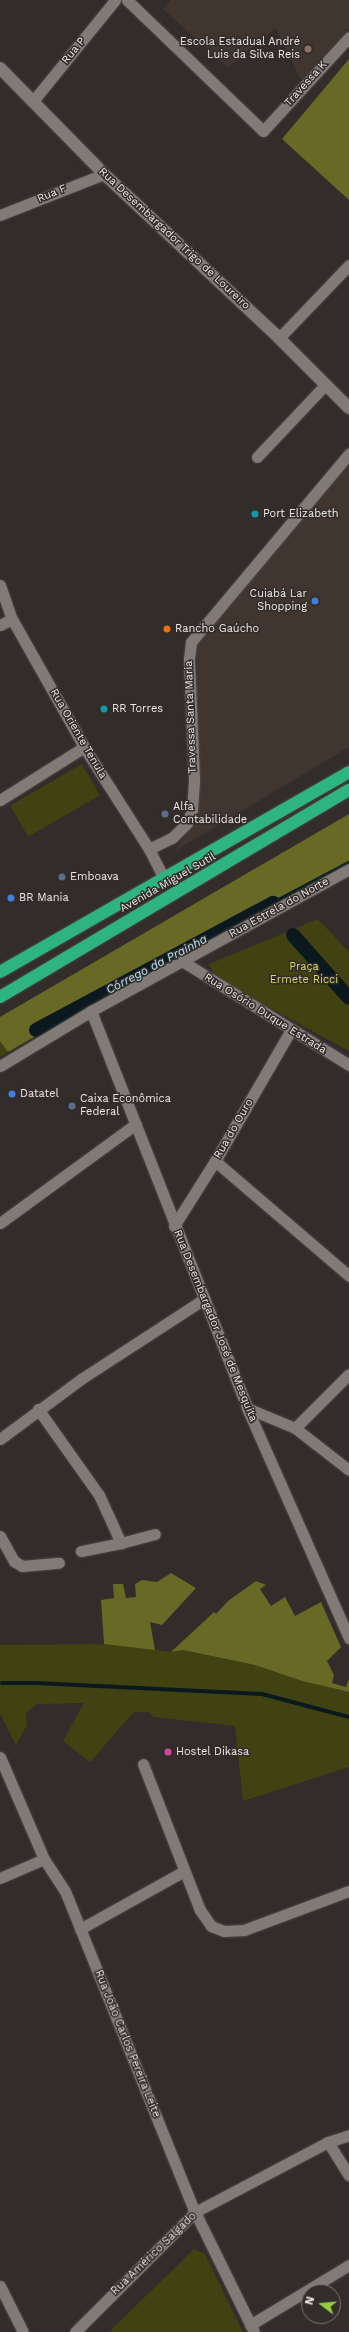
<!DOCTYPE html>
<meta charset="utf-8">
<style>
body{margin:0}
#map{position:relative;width:349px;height:2332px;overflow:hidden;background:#322c2a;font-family:"Work Sans",sans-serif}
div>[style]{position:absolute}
.built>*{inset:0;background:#413530}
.green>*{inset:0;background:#404211;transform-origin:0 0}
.forest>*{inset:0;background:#676925}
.stream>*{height:4px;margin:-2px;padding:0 2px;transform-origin:2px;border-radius:2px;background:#0b191f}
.canal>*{height:14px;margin:-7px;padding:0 7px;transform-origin:7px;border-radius:7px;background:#0b191f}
.roads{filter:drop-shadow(0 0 1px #4c4846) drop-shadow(0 0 1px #4c4846)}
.street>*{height:11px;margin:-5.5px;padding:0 5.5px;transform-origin:5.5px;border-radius:5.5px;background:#817a77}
.secondary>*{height:12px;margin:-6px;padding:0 6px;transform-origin:6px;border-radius:6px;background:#817a77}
.highway>*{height:12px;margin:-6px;padding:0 6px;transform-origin:6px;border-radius:6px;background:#2eb47f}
.dots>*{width:11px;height:11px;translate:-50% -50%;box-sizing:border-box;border:2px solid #322c2a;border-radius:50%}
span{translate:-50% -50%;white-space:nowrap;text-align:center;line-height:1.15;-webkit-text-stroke:3px #322c2a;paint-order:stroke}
.poi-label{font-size:11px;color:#ece8e6}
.right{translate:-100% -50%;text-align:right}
.left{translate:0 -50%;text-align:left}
.street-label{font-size:11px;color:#ece8e6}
.park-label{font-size:11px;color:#d8dc65}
.water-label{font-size:12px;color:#b3e3f7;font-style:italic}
.north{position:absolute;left:301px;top:2284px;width:40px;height:40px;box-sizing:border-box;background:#322c2a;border:1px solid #7c7775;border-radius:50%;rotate:286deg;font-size:11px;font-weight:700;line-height:16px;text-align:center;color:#ece8e6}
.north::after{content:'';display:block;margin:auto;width:14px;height:18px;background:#92cd3f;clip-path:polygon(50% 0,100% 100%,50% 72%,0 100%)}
</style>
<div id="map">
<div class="built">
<div style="clip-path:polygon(171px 0,349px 0,349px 29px,301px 80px,276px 28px,228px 68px,163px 9px)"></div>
<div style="clip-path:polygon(349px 465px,349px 747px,175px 851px,197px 816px,197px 643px)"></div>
</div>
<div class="green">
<div style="left:82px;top:764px;width:36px;height:83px;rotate:60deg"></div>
<div style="clip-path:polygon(318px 919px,349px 952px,349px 1051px,217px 979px,209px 964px)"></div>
<div style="clip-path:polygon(0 1041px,8px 1052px,0 1057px)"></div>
<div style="clip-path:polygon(116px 1644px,171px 1652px,183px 1650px,255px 1665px,302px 1681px,349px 1692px,349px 1767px,243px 1801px,235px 1726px,154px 1717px,149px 1712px,134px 1712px,90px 1762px,63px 1741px,84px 1703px,37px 1704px,26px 1713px,27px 1725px,16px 1745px,0 1713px,0 1645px)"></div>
<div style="clip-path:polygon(194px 2249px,205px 2254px,243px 2332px,109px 2332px)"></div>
</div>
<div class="forest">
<div style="clip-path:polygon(349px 59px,349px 200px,282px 139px)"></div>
<div style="clip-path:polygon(349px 814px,349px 864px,105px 996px,8px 1052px,0 1041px,0 1017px)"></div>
<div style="clip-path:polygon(171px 1573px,196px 1588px,162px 1625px,150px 1622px,155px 1650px,104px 1644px,101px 1600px,114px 1598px,113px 1584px,123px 1584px,126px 1598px,136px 1597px,135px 1584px,142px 1580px,157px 1582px)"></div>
<div style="clip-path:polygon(256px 1581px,266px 1585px,260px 1589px,271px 1606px,285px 1597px,295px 1616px,321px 1602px,341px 1647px,327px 1661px,334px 1675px,332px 1683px,346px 1687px,349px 1679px,349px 1692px,302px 1681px,255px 1665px,183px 1650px,171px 1652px,214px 1612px,216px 1614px,228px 1601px)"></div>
</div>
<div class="stream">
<div style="left:273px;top:903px;width:86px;rotate:-27.8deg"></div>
<div style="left:2px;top:1683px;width:34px"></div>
<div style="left:36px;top:1683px;width:226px;rotate:2.8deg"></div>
<div style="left:262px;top:1694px;width:90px;rotate:14.8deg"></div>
</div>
<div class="canal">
<div style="left:293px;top:935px;width:84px;rotate:48.4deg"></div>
<div style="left:36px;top:1030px;width:269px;rotate:-28.2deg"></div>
<div style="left:273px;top:903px;width:4px;rotate:63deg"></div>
</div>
<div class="roads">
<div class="street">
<div style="left:127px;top:0;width:189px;rotate:43.9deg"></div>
<div style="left:263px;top:131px;width:127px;rotate:-47.5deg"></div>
<div style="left:33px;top:101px;width:130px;rotate:-50.9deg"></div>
<div style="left:0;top:215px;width:112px;rotate:-21.5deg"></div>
<div style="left:279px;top:338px;width:101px;rotate:-46.2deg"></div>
<div style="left:257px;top:457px;width:99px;rotate:-46.6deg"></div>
<div style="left:0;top:585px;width:36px;rotate:71deg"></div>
<div style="left:12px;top:619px;width:147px;rotate:60.6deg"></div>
<div style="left:84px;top:747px;width:121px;rotate:57.5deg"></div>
<div style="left:149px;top:849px;width:33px;rotate:63deg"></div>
<div style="left:0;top:625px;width:13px;rotate:-27deg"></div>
<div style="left:0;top:800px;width:99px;rotate:-32.2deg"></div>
<div style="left:149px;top:849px;width:25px;rotate:-26deg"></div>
<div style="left:172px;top:838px;width:21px;rotate:-45deg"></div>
<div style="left:187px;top:823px;width:14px;rotate:-69deg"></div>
<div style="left:192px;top:810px;width:31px;rotate:-86deg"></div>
<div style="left:194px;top:779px;width:120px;rotate:-92.4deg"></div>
<div style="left:189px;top:659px;width:17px;rotate:-83deg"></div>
<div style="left:191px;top:642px;width:246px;rotate:-50deg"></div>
<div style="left:182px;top:961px;width:197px;rotate:31.9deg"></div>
<div style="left:91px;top:1011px;width:427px;rotate:68.5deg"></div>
<div style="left:247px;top:1408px;width:252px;rotate:66.1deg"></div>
<div style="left:0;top:1066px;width:106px;rotate:-31.1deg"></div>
<div style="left:91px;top:1011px;width:294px;rotate:-28.8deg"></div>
<div style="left:215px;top:1161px;width:177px;rotate:40.6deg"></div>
<div style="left:0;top:1223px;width:168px;rotate:-36.1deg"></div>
<div style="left:174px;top:1226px;width:77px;rotate:-57.8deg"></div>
<div style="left:215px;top:1161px;width:151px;rotate:-59.9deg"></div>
<div style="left:247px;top:1408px;width:52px;rotate:22.6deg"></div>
<div style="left:295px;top:1428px;width:68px;rotate:37.9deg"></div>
<div style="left:38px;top:1409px;width:105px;rotate:54.7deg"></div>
<div style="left:99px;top:1495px;width:53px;rotate:65.4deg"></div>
<div style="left:121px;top:1543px;width:41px;rotate:168.7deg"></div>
<div style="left:295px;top:1428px;width:76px;rotate:-45deg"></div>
<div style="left:0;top:1439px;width:101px;rotate:-36.5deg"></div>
<div style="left:81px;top:1379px;width:147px;rotate:-33deg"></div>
<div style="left:0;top:1536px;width:29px;rotate:61deg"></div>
<div style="left:14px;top:1561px;width:9px;rotate:32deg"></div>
<div style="left:22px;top:1566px;width:37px;rotate:-5deg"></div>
<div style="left:121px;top:1543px;width:35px;rotate:-15deg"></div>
<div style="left:0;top:1757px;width:111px;rotate:66.7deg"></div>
<div style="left:44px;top:1859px;width:38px;rotate:57deg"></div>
<div style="left:65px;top:1891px;width:346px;rotate:68deg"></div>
<div style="left:195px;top:2212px;width:134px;rotate:63.8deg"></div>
<div style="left:143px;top:1764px;width:157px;rotate:68.7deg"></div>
<div style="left:200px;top:1910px;width:19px;rotate:55deg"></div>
<div style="left:211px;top:1926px;width:14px;rotate:21deg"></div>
<div style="left:224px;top:1931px;width:20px;rotate:-3deg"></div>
<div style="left:244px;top:1930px;width:112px;rotate:-20.4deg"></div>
<div style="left:0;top:1878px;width:48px;rotate:-23.4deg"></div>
<div style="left:80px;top:1929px;width:119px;rotate:-29.1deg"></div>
<div style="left:328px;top:2142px;width:39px;rotate:58deg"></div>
<div style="left:0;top:2286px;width:51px;rotate:63.4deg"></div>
<div style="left:250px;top:2325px;width:116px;rotate:-31.2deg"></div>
<div style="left:75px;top:2332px;width:170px;rotate:-45deg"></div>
<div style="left:195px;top:2212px;width:150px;rotate:-27.8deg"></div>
<div style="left:328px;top:2142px;width:22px;rotate:-18deg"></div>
</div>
<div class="secondary">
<div style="left:0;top:68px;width:148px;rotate:45.5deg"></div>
<div style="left:104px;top:174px;width:240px;rotate:43.1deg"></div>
<div style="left:279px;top:338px;width:99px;rotate:45deg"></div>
</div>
<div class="highway">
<div style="left:0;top:972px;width:402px;rotate:-29.8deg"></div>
<div style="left:0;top:997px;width:406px;rotate:-30.7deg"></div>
</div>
</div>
<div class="dots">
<div style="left:308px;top:49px;background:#8d6e63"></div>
<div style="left:255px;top:514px;background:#0f9aa8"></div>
<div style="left:315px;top:601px;background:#3f7fe0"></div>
<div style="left:167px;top:629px;background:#e8710a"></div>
<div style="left:104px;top:709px;background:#0f9aa8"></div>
<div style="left:165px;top:814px;background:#5c6f8a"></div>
<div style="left:62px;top:877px;background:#5c6f8a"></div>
<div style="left:11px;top:898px;background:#3f7fe0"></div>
<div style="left:12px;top:1094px;background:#3f7fe0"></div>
<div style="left:72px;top:1106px;background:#5c6f8a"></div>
<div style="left:168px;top:1752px;background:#d1479c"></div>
</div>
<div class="poi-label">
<span class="right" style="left:300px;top:49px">Escola Estadual André<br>Luis da Silva Reis</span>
<span class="left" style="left:263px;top:514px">Port Elizabeth</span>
<span class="right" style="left:307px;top:601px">Cuiabá Lar<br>Shopping</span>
<span class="left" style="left:175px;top:629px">Rancho Gaúcho</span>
<span class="left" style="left:112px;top:709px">RR Torres</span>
<span class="left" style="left:173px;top:814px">Alfa<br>Contabilidade</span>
<span class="left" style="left:70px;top:877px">Emboava</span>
<span class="left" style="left:19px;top:898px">BR Mania</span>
<span class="left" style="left:20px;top:1094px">Datatel</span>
<span class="left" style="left:80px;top:1106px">Caixa Econômica<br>Federal</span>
<span class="left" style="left:176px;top:1752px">Hostel Dikasa</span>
</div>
<div class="street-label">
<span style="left:74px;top:51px;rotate:-51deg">Rua P</span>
<span style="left:306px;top:84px;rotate:-48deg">Travessa K</span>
<span style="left:52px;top:194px;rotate:-22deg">Rua F</span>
<span style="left:174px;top:239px;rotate:43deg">Rua Desembargador Trigo de Loureiro</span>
<span style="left:191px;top:717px;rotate:-92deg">Travessa Santa Maria</span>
<span style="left:78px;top:734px;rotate:60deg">Rua Oriente Tenula</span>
<span style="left:168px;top:883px;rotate:-30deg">Avenida Miguel Sutil</span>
<span style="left:279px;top:908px;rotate:-29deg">Rua Estrela do Norte</span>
<span style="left:265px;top:1014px;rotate:32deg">Rua Osório Duque Estrada</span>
<span style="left:234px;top:1129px;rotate:-60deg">Rua do Ouro</span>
<span style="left:215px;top:1326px;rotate:68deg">Rua Desembargador José de Mesquita</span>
<span style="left:127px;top:2044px;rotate:68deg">Rua João Carlos Pereira Leite</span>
<span style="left:154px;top:2254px;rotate:-44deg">Rua Américo Salgado</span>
</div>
<div class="park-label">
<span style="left:304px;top:974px">Praça<br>Ermete Ricci</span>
</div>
<div class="water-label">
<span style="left:157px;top:965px;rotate:-28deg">Córrego da Prainha</span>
</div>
<div class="north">N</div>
</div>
